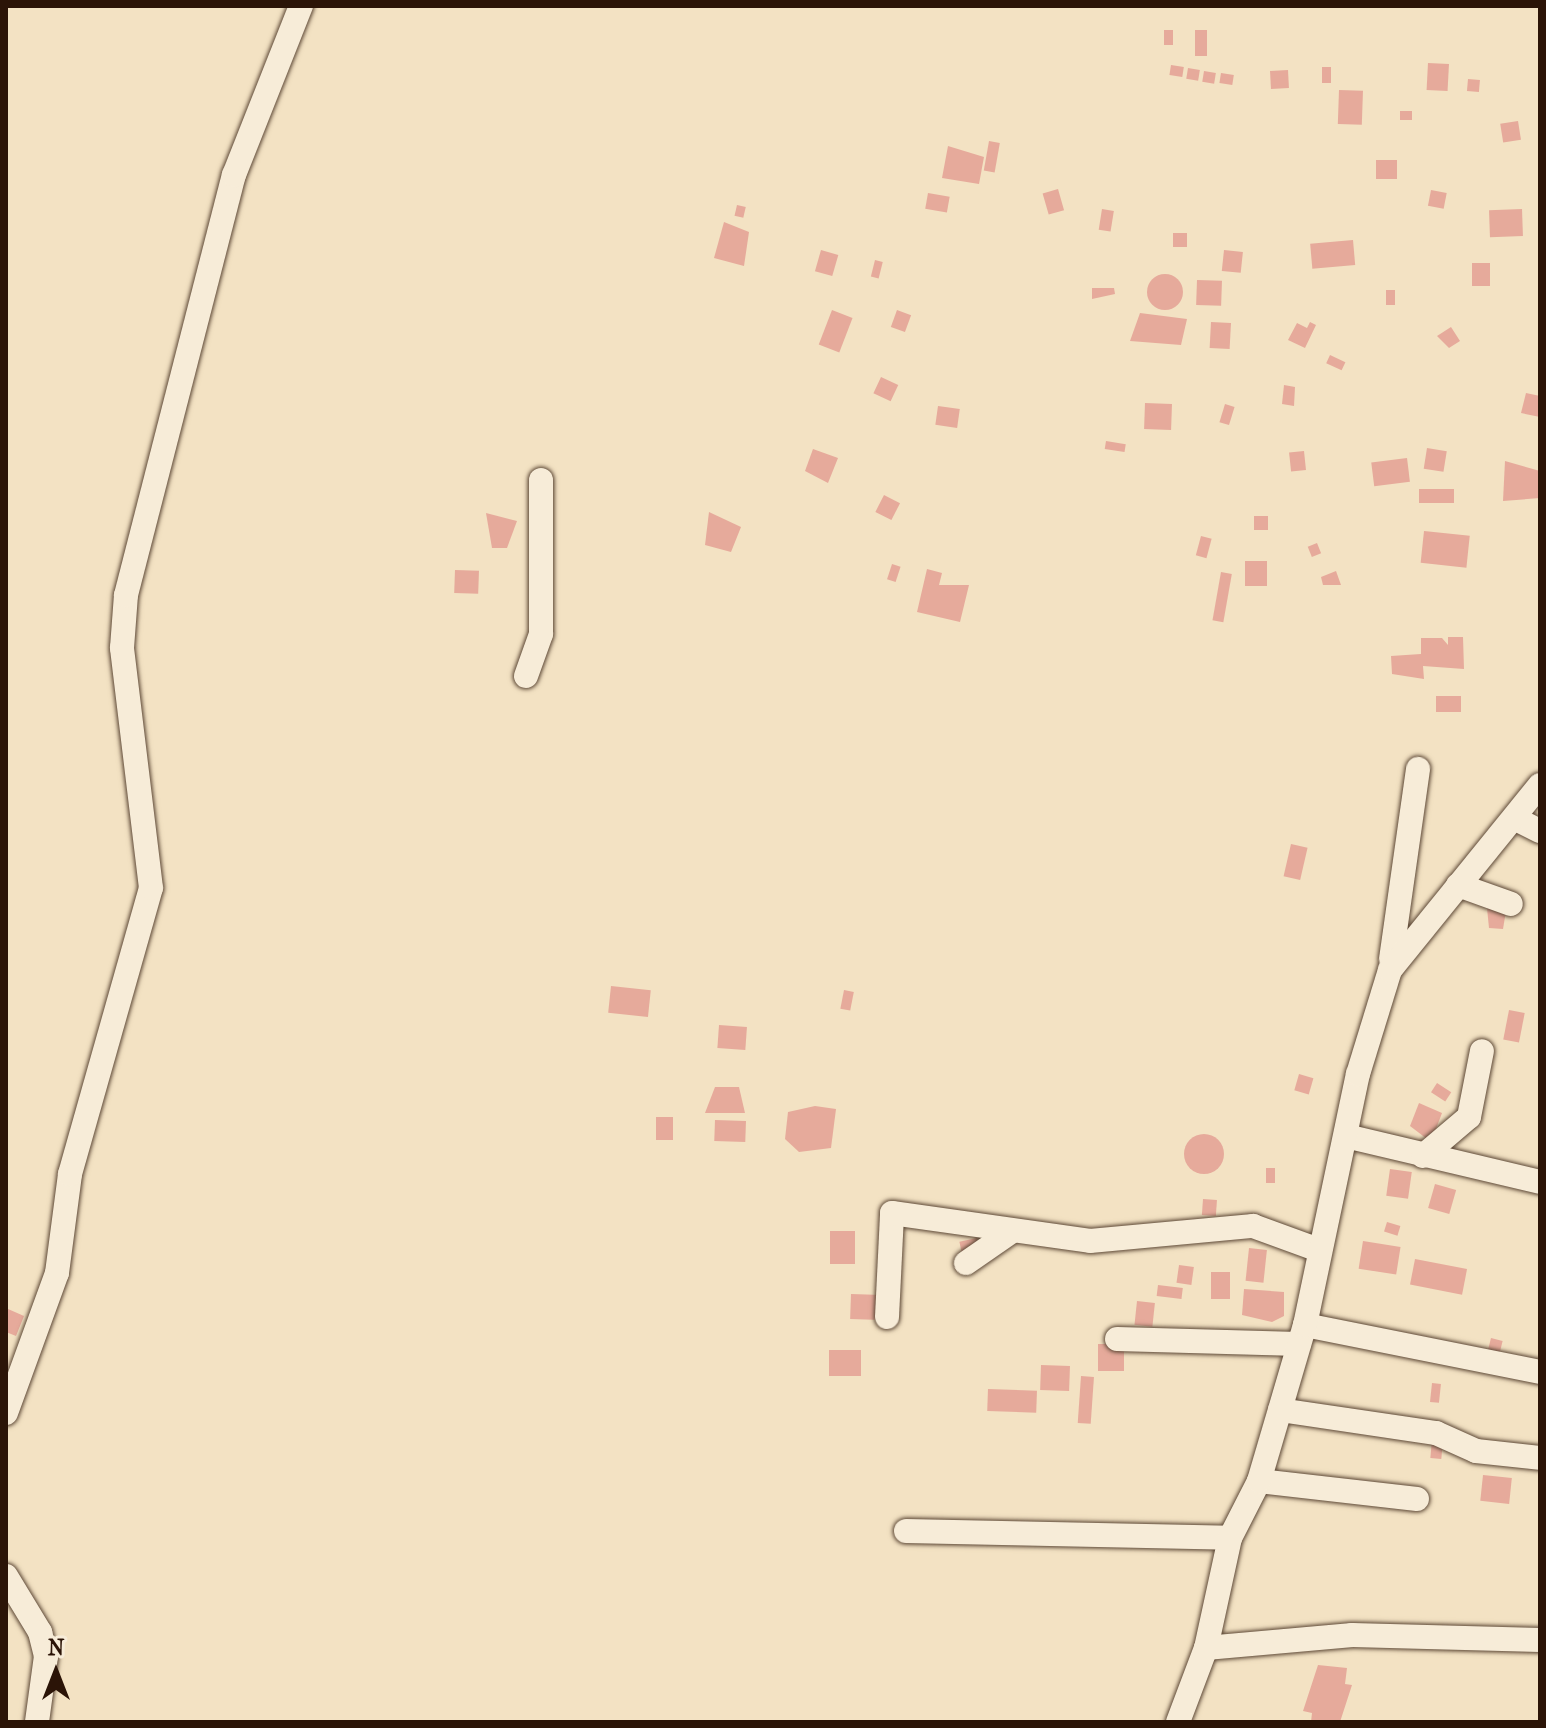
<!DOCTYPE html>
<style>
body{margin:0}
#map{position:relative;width:1546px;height:1728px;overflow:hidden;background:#f3e2c3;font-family:"IM FELL French Canon",serif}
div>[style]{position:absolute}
.building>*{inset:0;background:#e6aa9b;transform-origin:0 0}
.round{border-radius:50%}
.roads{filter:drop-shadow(0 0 2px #5d4836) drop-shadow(0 0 2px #5d4836)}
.minor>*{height:24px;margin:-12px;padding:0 12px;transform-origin:12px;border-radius:12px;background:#f7ecd8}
span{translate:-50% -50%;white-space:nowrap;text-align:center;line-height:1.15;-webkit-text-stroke:6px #f7ecd8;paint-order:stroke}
.frame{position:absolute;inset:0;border:8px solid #2b1407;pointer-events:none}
.north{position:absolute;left:16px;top:1632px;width:80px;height:80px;-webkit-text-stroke:6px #f7ecd8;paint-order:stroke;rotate:0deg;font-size:22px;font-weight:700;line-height:32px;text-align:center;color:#2b1407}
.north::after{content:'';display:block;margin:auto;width:28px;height:36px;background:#2b1407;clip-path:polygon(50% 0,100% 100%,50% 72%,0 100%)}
</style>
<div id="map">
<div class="building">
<div style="left:1173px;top:30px;width:15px;height:9px;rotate:90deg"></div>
<div style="left:1195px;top:30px;width:12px;height:26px"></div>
<div style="left:1428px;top:63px;width:21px;height:27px;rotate:3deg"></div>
<div style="left:1171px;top:65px;width:13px;height:10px;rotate:9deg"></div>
<div style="left:1322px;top:67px;width:9px;height:16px"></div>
<div style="left:1188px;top:68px;width:12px;height:11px;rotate:9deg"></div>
<div style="left:1288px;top:70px;width:18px;height:18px;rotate:87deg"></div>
<div style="left:1204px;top:71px;width:12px;height:11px;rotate:9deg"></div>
<div style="left:1221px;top:73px;width:13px;height:10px;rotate:9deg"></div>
<div style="left:1468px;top:79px;width:12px;height:12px;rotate:5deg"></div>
<div style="left:1339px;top:90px;width:24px;height:34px;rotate:2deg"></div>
<div style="left:1412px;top:111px;width:9px;height:12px;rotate:90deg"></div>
<div style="left:1518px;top:121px;width:19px;height:18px;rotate:81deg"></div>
<div style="left:989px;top:141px;width:11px;height:30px;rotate:10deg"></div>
<div style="clip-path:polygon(948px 146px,984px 157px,979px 184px,942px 178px)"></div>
<div style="left:1397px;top:160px;width:19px;height:21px;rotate:90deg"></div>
<div style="left:1058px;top:189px;width:22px;height:16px;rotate:74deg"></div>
<div style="left:1431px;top:190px;width:16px;height:16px;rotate:11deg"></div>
<div style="left:928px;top:193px;width:22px;height:16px;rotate:10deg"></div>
<div style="left:737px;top:205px;width:9px;height:11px;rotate:13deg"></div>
<div style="left:1102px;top:209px;width:12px;height:21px;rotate:9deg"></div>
<div style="left:1522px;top:209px;width:27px;height:33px;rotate:88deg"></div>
<div style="clip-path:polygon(724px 222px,749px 232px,744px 266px,714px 258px)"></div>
<div style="left:1187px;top:233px;width:14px;height:14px;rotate:90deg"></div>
<div style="left:1353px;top:240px;width:25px;height:43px;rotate:85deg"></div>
<div style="left:821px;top:250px;width:18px;height:22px;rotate:16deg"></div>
<div style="left:1224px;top:250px;width:19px;height:21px;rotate:6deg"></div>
<div style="left:875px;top:260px;width:8px;height:17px;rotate:14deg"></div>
<div style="left:1472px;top:263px;width:18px;height:23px"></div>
<div class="round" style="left:1147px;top:274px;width:36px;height:36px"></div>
<div style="left:1197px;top:280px;width:25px;height:25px;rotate:2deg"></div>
<div style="clip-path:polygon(1092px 288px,1114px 288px,1115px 294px,1092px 299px)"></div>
<div style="left:1386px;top:290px;width:9px;height:15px"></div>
<div style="left:832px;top:310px;width:22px;height:37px;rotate:21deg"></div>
<div style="left:897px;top:310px;width:15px;height:18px;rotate:20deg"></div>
<div style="clip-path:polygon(1140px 313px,1187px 319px,1181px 345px,1130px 341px)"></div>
<div style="left:1211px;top:322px;width:20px;height:26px;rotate:3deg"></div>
<div style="clip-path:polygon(1310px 322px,1316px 325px,1305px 348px,1288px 340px,1297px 323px,1307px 328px)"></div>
<div style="clip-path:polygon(1451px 327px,1460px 341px,1449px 348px,1437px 336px)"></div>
<div style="left:1330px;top:355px;width:17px;height:9px;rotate:25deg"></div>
<div style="left:881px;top:377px;width:19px;height:18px;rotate:25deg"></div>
<div style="clip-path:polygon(1284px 385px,1295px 387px,1294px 406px,1282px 404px)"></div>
<div style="clip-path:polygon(1526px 393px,1540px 396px,1540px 417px,1521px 413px)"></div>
<div style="left:1145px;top:403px;width:27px;height:26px;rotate:2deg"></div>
<div style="left:1225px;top:404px;width:10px;height:19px;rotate:17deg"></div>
<div style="left:938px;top:406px;width:22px;height:19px;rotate:8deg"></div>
<div style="left:1106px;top:441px;width:20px;height:8px;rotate:9deg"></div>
<div style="left:1427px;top:448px;width:20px;height:21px;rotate:9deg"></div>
<div style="clip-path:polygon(813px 449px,838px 458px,828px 483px,805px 471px)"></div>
<div style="left:1304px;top:451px;width:19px;height:15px;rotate:84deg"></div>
<div style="left:1407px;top:458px;width:24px;height:36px;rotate:83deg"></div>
<div style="clip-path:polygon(1505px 461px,1540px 471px,1540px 498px,1503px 501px)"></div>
<div style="left:1419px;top:489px;width:35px;height:14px"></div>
<div style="left:884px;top:495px;width:18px;height:19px;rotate:27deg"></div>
<div style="clip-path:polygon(709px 512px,741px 527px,731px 552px,705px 545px)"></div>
<div style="clip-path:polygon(486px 513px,517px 521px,507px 548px,492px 548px)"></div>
<div style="left:1268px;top:516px;width:14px;height:14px;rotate:90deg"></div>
<div style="left:1424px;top:531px;width:46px;height:32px;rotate:6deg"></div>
<div style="left:1201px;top:536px;width:11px;height:20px;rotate:15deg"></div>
<div style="left:1317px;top:543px;width:11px;height:10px;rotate:68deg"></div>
<div style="left:1245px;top:561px;width:22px;height:25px"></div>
<div style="left:892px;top:564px;width:9px;height:16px;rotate:18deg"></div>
<div style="clip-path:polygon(927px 569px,942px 573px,939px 585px,969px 585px,960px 622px,917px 612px)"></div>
<div style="left:455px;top:570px;width:24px;height:23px;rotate:2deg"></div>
<div style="clip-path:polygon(1336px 571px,1341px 585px,1323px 585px,1321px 577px)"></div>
<div style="left:1221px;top:572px;width:11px;height:49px;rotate:10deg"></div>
<div style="clip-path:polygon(1448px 637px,1463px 637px,1464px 669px,1423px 666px,1424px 679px,1392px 674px,1391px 656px,1421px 654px,1421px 638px,1442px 638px,1448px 645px)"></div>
<div style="left:1436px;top:696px;width:25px;height:16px"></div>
<div style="left:1291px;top:844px;width:17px;height:33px;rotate:13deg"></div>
<div style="clip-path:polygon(1487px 908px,1506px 911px,1503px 929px,1489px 928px)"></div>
<div style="left:611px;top:986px;width:40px;height:27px;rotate:6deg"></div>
<div style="left:844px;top:990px;width:10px;height:19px;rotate:11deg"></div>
<div style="left:1509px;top:1010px;width:16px;height:30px;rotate:11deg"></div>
<div style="left:719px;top:1025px;width:28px;height:23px;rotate:4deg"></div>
<div style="left:1299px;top:1074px;width:15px;height:17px;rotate:16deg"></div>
<div style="left:1437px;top:1083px;width:17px;height:11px;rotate:33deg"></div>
<div style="clip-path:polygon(715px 1087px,739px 1087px,745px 1113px,705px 1113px)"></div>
<div style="clip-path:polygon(1419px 1103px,1442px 1113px,1431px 1142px,1410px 1126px)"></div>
<div style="clip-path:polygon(815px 1106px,836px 1109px,831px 1148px,799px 1152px,785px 1139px,788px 1112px)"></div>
<div style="left:656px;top:1117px;width:17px;height:23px"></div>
<div style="left:715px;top:1120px;width:31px;height:21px;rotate:2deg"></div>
<div class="round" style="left:1184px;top:1134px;width:40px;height:40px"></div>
<div style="left:1266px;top:1168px;width:9px;height:15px"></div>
<div style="left:1390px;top:1169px;width:22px;height:27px;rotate:8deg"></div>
<div style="left:1435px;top:1184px;width:22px;height:25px;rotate:16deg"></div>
<div style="left:1203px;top:1199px;width:14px;height:16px;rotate:4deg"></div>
<div style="left:1387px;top:1222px;width:14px;height:10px;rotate:17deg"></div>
<div style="left:830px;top:1231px;width:25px;height:33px"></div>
<div style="left:977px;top:1238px;width:14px;height:18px;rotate:78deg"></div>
<div style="left:1363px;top:1241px;width:38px;height:28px;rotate:9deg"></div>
<div style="left:1249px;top:1248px;width:18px;height:33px;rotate:6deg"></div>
<div style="left:1415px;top:1259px;width:53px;height:26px;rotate:11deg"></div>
<div style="left:1179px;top:1265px;width:15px;height:18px;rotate:8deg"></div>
<div style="left:1211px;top:1272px;width:19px;height:27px"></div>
<div style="left:1158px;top:1285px;width:25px;height:11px;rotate:7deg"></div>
<div style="clip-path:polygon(1244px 1289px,1284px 1292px,1284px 1316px,1272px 1322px,1242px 1315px)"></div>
<div style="left:851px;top:1294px;width:31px;height:25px;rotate:2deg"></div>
<div style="left:1137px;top:1301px;width:18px;height:24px;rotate:6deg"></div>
<div style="clip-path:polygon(8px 1309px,24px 1316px,16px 1336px,6px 1332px)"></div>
<div style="left:1491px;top:1338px;width:12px;height:12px;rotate:14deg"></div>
<div style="left:1098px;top:1344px;width:26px;height:27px"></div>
<div style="left:829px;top:1350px;width:32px;height:26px"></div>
<div style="left:1041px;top:1365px;width:29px;height:25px;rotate:2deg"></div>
<div style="left:1081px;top:1376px;width:13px;height:47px;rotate:4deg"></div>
<div style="left:1432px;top:1383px;width:9px;height:19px;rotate:6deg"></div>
<div style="left:988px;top:1389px;width:49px;height:22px;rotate:2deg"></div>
<div style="left:1432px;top:1439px;width:11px;height:19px;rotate:5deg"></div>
<div style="left:1483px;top:1475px;width:29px;height:26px;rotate:6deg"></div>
<div style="clip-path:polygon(1318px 1665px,1347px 1668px,1345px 1684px,1352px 1685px,1340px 1722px,1311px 1722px,1312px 1713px,1303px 1711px)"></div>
</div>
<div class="roads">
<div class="minor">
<div style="left:526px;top:676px;width:45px;rotate:-70.3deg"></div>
<div style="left:541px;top:634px;width:154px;rotate:-90deg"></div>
<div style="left:1514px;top:818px;width:29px;rotate:27deg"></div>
<div style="left:1458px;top:885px;width:56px;rotate:19.7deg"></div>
<div style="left:1391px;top:959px;width:192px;rotate:-81.9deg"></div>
<div style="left:1350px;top:1137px;width:195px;rotate:13.3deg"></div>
<div style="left:1423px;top:1156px;width:60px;rotate:-40.3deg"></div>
<div style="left:1469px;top:1117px;width:67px;rotate:-78.9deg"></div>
<div style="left:966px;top:1263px;width:55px;rotate:-34.6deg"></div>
<div style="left:887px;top:1317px;width:104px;rotate:-87.2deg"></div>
<div style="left:892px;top:1213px;width:200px;rotate:8deg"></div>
<div style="left:1090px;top:1241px;width:164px;rotate:-5.3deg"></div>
<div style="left:1253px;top:1226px;width:70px;rotate:20deg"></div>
<div style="left:1305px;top:1325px;width:240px;rotate:11.3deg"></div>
<div style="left:1117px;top:1339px;width:182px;rotate:1.6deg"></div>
<div style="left:1280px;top:1410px;width:158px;rotate:8.4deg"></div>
<div style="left:1436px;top:1433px;width:44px;rotate:24.2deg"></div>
<div style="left:1476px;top:1451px;width:64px;rotate:6.2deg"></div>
<div style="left:6px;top:1413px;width:149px;rotate:-70deg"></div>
<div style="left:57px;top:1273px;width:100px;rotate:-82.5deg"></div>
<div style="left:70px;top:1174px;width:297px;rotate:-74.2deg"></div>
<div style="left:151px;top:888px;width:242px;rotate:-96.9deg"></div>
<div style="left:122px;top:648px;width:53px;rotate:-85.7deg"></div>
<div style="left:126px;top:595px;width:434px;rotate:-75.6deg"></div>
<div style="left:234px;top:175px;width:182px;rotate:-68.4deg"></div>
<div style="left:1259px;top:1481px;width:159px;rotate:6.5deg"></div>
<div style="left:906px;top:1531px;width:324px;rotate:1.2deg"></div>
<div style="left:6px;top:1576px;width:66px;rotate:58.7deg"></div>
<div style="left:40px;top:1632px;width:25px;rotate:76deg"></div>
<div style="left:46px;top:1656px;width:67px;rotate:97.8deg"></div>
<div style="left:1206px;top:1648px;width:147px;rotate:-5.1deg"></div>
<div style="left:1352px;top:1635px;width:188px;rotate:1.5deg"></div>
<div style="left:1178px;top:1722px;width:79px;rotate:-69.3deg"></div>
<div style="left:1206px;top:1648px;width:113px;rotate:-77.7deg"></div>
<div style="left:1230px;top:1538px;width:64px;rotate:-63deg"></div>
<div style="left:1259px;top:1481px;width:163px;rotate:-73.6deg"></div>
<div style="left:1305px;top:1325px;width:257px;rotate:-78.1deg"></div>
<div style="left:1358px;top:1074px;width:109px;rotate:-72.9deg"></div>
<div style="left:1390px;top:970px;width:238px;rotate:-51deg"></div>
</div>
</div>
<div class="frame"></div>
<div class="north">N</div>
</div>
